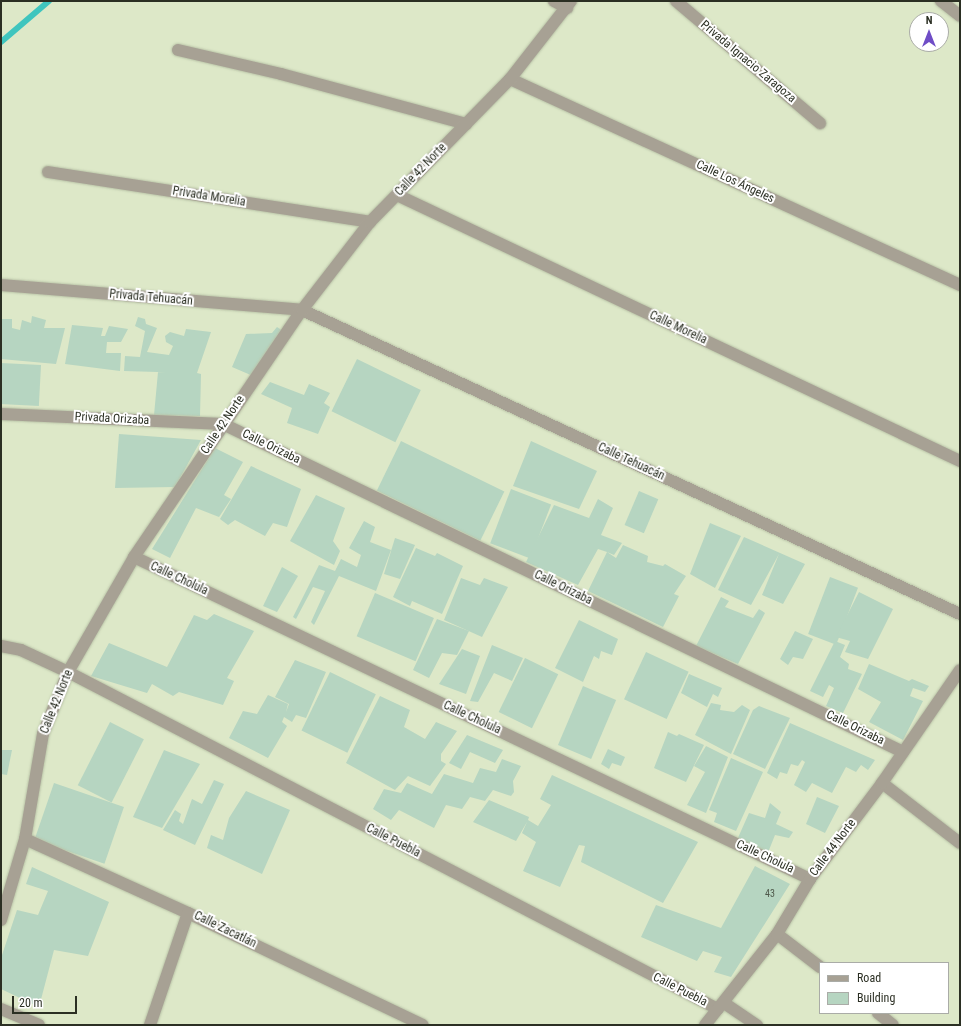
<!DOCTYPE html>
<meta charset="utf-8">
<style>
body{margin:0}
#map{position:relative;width:961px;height:1026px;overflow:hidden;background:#dde8c8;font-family:"Roboto Condensed",sans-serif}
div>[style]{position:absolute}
.stream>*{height:6px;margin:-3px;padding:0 3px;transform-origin:3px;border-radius:3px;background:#3fc5be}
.building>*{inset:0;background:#b6d5c1;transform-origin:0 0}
.roads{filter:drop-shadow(0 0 1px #b9c3a7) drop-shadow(0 0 1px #b9c3a7)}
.minor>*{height:12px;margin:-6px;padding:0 6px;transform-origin:6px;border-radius:6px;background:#a7a194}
span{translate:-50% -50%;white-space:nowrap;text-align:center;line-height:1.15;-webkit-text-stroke:4px #fff;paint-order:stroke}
.number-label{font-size:10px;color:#4e584a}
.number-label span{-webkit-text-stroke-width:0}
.street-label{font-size:12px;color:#2b2f23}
.frame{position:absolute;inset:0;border:2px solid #2b2f23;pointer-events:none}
.legend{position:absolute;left:819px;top:962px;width:130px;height:52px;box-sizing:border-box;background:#fff;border:1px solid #aaaca7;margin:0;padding:5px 7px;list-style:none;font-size:12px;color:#2b2f23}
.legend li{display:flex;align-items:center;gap:8px;height:20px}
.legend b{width:20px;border:1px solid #aaaca7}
.north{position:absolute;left:909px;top:12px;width:40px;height:40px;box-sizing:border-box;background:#fff;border:1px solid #aaaca7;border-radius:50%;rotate:0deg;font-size:11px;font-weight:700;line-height:16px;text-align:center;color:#2b2f23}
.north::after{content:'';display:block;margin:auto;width:14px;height:18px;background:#6f4dc6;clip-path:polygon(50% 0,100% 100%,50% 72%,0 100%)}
.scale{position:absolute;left:12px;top:996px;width:65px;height:18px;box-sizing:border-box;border:2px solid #2b2f23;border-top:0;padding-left:5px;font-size:12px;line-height:14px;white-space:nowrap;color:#2b2f23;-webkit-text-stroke:3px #fff;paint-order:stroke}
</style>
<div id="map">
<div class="stream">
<div style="left:1px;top:42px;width:63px;rotate:-40.5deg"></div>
</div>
<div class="building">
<div style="clip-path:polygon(32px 316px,46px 320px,44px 328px,65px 328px,56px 364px,1px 359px,1px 319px,12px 319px,12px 328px,20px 330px,22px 320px,31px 323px)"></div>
<div style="clip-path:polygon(138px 317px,145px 319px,146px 324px,157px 328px,147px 352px,169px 355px,173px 346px,166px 342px,165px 336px,170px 332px,184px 336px,186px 329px,211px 332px,197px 373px,201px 374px,200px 416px,154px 415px,158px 372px,191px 373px,124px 371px,125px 356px,140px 357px,145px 331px,135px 326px)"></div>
<div style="clip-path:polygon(72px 325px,103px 328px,101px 336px,105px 336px,109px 326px,128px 329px,121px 342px,107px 342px,106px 353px,121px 353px,120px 371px,65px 364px)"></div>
<div style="clip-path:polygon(277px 327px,283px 331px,253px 376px,232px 367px,246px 334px,272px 333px)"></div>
<div style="left:357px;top:359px;width:71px;height:58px;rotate:26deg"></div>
<div style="left:41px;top:365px;width:41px;height:40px;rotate:93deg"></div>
<div style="clip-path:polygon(270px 382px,304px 395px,309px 384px,330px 393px,324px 403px,330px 407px,318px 434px,287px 423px,292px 408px,261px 394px)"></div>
<div style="clip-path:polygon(119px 434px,201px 440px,175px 487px,115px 488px)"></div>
<div style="left:401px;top:441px;width:115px;height:55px;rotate:26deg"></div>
<div style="clip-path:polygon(531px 441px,597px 471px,579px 509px,513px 486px)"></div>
<div style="clip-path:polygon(215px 448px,243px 462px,224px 495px,231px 499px,219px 517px,196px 508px,170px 558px,152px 549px)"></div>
<div style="clip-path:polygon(251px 466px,301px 489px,287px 527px,273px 523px,265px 536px,235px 520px,228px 525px,220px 519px)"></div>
<div style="left:511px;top:489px;width:43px;height:58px;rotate:21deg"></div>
<div style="left:639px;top:491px;width:21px;height:37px;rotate:23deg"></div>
<div style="clip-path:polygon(316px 495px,345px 508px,333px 541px,340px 551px,334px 565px,290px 541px)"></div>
<div style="clip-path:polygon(598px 499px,613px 508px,601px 535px,622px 543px,614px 555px,607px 552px,616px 558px,623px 545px,648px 556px,647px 562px,663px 566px,665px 564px,686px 576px,674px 594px,679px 596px,663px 627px,588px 591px,607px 552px,598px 549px,578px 585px,526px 562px,554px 505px,589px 518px)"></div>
<div style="clip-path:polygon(364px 521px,375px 527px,370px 542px,391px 550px,376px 591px,339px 576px,314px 625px,311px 622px,325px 591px,313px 587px,296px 619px,293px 617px,319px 565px,335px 571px,341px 559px,357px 567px,361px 555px,349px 548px)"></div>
<div style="clip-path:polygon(710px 523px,741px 536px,715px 588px,690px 574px)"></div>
<div style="clip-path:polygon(744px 537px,805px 564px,783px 604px,762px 595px,779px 554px,751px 605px,718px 590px)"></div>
<div style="clip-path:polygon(395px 538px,415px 545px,400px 579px,384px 574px)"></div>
<div style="clip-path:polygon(416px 548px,435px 556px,437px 553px,463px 566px,442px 614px,412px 601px,410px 606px,393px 597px)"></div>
<div style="clip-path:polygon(282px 567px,298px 576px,277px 612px,263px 606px)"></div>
<div style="left:830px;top:577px;width:30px;height:61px;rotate:21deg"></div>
<div style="clip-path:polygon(461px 578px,480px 585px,484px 578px,508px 587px,482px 637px,444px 620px)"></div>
<div style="clip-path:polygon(859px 592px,893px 609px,868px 659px,845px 652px,850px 641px,836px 637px)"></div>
<div style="left:375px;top:593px;width:64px;height:47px;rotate:23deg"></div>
<div style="clip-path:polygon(721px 597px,729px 601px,725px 607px,753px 618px,759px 609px,765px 613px,738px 664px,696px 646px)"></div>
<div style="clip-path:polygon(214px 614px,254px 631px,227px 678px,234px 681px,223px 705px,179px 692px,173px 696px,152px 684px,147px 693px,91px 676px,109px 643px,167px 667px,194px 615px,207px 620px)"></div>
<div style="clip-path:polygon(437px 619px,469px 631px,457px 655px,442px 653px,429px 678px,413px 670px)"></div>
<div style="clip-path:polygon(579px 620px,618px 639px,612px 655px,601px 651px,599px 659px,594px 656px,583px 682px,555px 668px)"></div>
<div style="clip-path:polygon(795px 631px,813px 639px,803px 659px,793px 657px,788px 665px,780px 659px)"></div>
<div style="clip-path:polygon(835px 641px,845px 645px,840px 657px,849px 664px,848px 669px,862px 674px,843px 713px,826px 706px,834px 688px,829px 685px,823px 697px,810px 691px)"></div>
<div style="clip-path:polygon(492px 645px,523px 658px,512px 681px,494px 673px,478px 702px,470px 701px)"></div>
<div style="clip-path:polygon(462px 649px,480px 656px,466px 694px,439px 684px)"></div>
<div style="left:646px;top:652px;width:47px;height:52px;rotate:25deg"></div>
<div style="left:525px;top:658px;width:37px;height:60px;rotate:26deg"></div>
<div style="clip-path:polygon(295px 660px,326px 672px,306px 718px,296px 715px,292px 722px,284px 717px,282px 722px,287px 726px,268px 758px,229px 738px,243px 711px,257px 714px,268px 695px,288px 704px,286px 712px,289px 704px,275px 697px)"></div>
<div style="clip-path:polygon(869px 664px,909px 681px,912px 679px,929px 686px,925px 692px,913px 688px,910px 696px,923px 701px,903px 740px,869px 722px,881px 702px,858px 689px)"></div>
<div style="left:330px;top:672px;width:51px;height:65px;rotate:26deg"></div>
<div style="clip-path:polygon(689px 674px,722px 688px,718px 697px,713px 694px,707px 707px,681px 693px)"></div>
<div style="left:583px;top:686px;width:36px;height:64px;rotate:23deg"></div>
<div style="clip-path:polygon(380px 696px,410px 710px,404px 727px,425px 739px,436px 722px,457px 731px,441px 754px,441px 761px,446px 764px,430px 786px,408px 776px,395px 790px,346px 763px)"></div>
<div style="clip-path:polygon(711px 703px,721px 705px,720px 710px,734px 712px,742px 705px,750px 710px,731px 754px,695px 735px)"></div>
<div style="clip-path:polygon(759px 706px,790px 718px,765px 769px,733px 754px,753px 710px)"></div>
<div style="left:110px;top:722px;width:38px;height:71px;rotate:27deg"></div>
<div style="clip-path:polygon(790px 723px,875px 760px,868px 770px,861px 765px,856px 772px,846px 767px,832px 793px,812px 783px,806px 792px,794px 785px,805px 762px,802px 760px,798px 766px,791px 764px,787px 774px,780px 772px,777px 779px,767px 773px)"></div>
<div style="clip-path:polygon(668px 732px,677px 736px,679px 734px,704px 745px,686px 782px,654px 768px)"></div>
<div style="clip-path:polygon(467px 735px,503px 750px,495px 763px,470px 752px,461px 769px,449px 763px)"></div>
<div style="clip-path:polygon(706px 746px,728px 757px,706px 813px,687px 805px,705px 772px,694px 766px)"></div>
<div style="clip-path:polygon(608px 749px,625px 757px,621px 766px,612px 763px,609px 769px,601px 764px)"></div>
<div style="clip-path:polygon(1px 750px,12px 750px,7px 775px,1px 774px)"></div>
<div style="clip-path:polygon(164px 750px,200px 764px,162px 828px,133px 817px)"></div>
<div style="clip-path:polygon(731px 758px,763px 772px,736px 831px,714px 822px,717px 813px,709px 810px)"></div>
<div style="clip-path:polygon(502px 759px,521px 766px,513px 781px,514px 792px,511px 796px,493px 790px,485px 801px,470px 797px,462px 809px,446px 805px,434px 828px,399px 810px,391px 820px,373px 809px,384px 789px,401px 793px,407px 783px,432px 794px,444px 774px,473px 783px,480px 768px,496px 772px)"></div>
<div style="clip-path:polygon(552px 775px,698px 842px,663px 903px,581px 862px,585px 846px,579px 845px,560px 887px,523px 871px,536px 842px,522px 833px,527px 822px,516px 841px,473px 822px,489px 800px,529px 817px,528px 820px,538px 826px,551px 805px,540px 799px)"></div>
<div style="clip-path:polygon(214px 780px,224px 784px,195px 845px,163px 830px,175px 810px,181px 814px,179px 821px,183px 824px,192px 799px,202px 804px)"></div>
<div style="left:54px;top:783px;width:74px;height:60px;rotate:19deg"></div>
<div style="clip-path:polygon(246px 791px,290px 810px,262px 874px,207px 848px,211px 835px,223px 840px,229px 818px)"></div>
<div style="clip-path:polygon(817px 797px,839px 806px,825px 833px,806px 824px)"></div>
<div style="clip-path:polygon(770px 803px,781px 812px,776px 824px,793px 832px,789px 838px,775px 835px,767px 855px,737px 840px,749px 813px,765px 818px)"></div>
<div style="clip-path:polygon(755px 866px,790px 884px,731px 977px,714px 972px,722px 957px,703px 951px,697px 961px,641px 937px,656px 905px,721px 928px)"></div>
<div style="clip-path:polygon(32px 867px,109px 902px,88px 956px,54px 950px,39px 1007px,1px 989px,1px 958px,17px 910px,38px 915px,48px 891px,26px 884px)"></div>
</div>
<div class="roads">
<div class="minor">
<div style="left:554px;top:1px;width:15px;rotate:28deg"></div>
<div style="left:676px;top:1px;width:189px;rotate:40.3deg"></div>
<div style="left:941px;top:1px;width:24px;rotate:38deg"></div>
<div style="left:178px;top:50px;width:106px;rotate:13.1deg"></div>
<div style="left:281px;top:74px;width:192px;rotate:15.1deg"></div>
<div style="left:510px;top:79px;width:495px;rotate:24.6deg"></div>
<div style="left:48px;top:172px;width:326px;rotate:8.8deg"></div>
<div style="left:397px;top:195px;width:623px;rotate:25.29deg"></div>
<div style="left:1px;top:285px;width:302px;rotate:4.7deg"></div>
<div style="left:302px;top:310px;width:725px;rotate:24.8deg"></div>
<div style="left:1px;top:414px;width:222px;rotate:2.6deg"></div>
<div style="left:223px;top:424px;width:755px;rotate:25.75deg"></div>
<div style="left:134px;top:557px;width:749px;rotate:25.47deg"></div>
<div style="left:1px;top:646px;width:20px;rotate:11deg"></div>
<div style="left:21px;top:650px;width:52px;rotate:25.1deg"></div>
<div style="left:68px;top:672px;width:732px;rotate:27.41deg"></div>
<div style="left:882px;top:783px;width:98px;rotate:37.6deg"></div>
<div style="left:25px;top:839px;width:179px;rotate:24.4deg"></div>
<div style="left:188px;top:913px;width:260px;rotate:25.5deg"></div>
<div style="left:1px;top:920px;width:84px;rotate:-73.5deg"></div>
<div style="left:25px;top:839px;width:107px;rotate:-80.3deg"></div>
<div style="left:43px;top:734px;width:67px;rotate:-68deg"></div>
<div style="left:68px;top:672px;width:133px;rotate:-60.1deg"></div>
<div style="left:134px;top:557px;width:299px;rotate:-55.8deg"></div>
<div style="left:302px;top:310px;width:111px;rotate:-52.3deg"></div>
<div style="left:370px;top:222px;width:200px;rotate:-45.6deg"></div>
<div style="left:510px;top:79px;width:99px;rotate:-52deg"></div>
<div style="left:777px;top:934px;width:54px;rotate:37.5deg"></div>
<div style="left:724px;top:1003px;width:40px;rotate:34deg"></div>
<div style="left:1px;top:1009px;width:41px;rotate:22.8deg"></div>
<div style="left:878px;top:1013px;width:19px;rotate:39deg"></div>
<div style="left:150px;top:1025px;width:118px;rotate:-71.3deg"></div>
<div style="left:705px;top:1025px;width:116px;rotate:-51.6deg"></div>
<div style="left:777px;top:934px;width:64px;rotate:-59deg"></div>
<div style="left:810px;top:879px;width:120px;rotate:-53.1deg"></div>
<div style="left:882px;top:783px;width:137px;rotate:-55.4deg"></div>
</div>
</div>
<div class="number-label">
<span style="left:770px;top:894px">43</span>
</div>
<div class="street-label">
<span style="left:748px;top:62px;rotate:40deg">Privada Ignacio Zaragoza</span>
<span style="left:421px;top:170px;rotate:-46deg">Calle 42 Norte</span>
<span style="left:735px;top:182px;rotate:25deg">Calle Los Ángeles</span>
<span style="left:209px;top:197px;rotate:9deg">Privada Morelia</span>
<span style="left:151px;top:298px;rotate:5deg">Privada Tehuacán</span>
<span style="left:678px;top:328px;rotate:25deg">Calle Morelia</span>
<span style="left:112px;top:419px;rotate:3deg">Privada Orizaba</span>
<span style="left:223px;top:425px;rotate:-56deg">Calle 42 Norte</span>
<span style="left:271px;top:447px;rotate:26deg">Calle Orizaba</span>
<span style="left:631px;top:462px;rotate:25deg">Calle Tehuacán</span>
<span style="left:179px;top:579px;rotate:25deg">Calle Cholula</span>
<span style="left:563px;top:588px;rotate:26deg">Calle Orizaba</span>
<span style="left:57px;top:702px;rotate:-68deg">Calle 42 Norte</span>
<span style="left:472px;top:718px;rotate:25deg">Calle Cholula</span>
<span style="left:855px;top:728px;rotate:26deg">Calle Orizaba</span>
<span style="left:393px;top:841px;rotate:27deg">Calle Puebla</span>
<span style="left:833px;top:848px;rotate:-53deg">Calle 44 Norte</span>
<span style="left:765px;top:857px;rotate:25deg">Calle Cholula</span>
<span style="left:225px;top:930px;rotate:26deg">Calle Zacatlán</span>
<span style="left:680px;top:990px;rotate:27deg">Calle Puebla</span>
</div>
<div class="frame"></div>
<ul class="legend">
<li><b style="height:5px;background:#a7a194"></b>Road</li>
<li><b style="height:11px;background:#b6d5c1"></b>Building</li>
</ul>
<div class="north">N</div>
<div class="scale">20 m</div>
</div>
